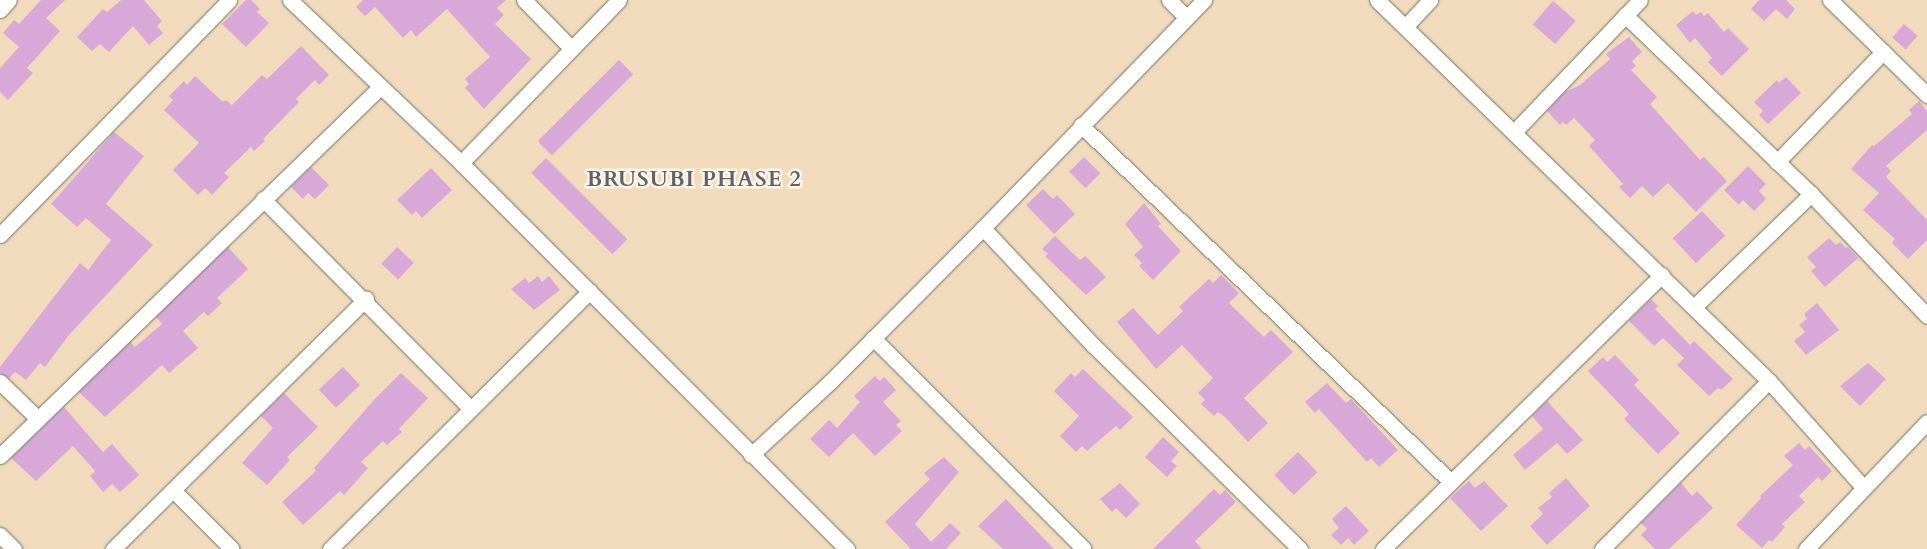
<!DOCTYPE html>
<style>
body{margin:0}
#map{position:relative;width:1927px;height:549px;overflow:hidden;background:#f2dbbc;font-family:Cardo,serif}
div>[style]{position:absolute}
.building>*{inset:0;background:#d8a9d8;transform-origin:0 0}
.roads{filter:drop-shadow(0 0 1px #697464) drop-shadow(0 0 1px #697464)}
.minor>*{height:15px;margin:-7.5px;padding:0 7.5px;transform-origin:7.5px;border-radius:7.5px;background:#fff}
span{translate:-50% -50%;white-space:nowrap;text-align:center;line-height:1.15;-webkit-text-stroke:5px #fcf5e5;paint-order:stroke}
.district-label{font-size:22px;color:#60636d;font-weight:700;letter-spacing:1px}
</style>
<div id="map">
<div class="building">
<div style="clip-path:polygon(41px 0,65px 0,46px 18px,60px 31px,27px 68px,33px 73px,8px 100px,0 92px,0 68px,19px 47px,3px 33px,14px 20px,19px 24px)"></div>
<div style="clip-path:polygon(121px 0,144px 0,162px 21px,157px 26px,163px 33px,149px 45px,133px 26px,109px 52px,100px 44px,92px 51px,77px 37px,103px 9px,107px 12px)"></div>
<div style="clip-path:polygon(246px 0,251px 0,260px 9px,257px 12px,269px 23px,246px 47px,222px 24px)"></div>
<div style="clip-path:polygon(363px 0,506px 0,497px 8px,504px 15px,495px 24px,531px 59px,484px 109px,465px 88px,469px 84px,465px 79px,490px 57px,447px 9px,416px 37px,411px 30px,403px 38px,375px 7px,365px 16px,356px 7px)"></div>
<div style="clip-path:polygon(1759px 0,1786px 0,1795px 9px,1787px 19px,1776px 9px,1764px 21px,1751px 9px)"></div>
<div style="left:1553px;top:1px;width:30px;height:31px;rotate:41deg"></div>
<div style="clip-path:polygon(1693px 11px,1696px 15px,1701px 12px,1704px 16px,1708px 13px,1724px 32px,1728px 28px,1749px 49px,1722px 76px,1708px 62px,1712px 58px,1695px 38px,1690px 43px,1676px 25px)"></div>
<div style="left:1904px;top:24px;width:18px;height:18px;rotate:41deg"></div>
<div style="clip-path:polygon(1629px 37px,1642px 52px,1632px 61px,1636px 66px,1631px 70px,1657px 97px,1650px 104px,1700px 160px,1704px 157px,1727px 181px,1696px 212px,1668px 183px,1653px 197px,1642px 186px,1630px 198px,1619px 187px,1623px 184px,1589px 146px,1595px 140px,1574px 118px,1566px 125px,1563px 122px,1560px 125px,1547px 111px,1565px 92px,1580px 85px,1610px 59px,1606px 54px)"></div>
<div style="clip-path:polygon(301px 46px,329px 75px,319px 85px,315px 80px,296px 99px,299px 102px,263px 139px,265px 141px,254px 151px,251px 147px,224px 173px,229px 177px,212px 195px,205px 188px,198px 195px,173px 170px,199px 143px,164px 110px,173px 100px,169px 96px,184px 81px,187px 85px,195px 76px,223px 102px,226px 100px,232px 105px,262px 75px,267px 79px)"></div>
<div style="left:619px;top:60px;width:20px;height:115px;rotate:45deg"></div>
<div style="clip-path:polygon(1786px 77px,1801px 93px,1768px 124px,1759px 115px,1763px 111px,1754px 102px,1777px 80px,1779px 83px)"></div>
<div style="clip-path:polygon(1919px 101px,1927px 111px,1927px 130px,1886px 166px,1891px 171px,1886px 177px,1927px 220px,1927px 240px,1908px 259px,1892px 243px,1895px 239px,1863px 210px,1879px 193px,1851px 169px,1872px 145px,1874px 146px,1912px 114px,1909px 110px)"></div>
<div style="clip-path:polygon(114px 132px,144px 156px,106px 204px,153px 245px,69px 335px,45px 367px,40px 363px,26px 380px,15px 372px,9px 378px,0 373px,0 367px,80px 263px,88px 270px,111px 240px,86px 218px,77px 227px,51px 204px)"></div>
<div style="left:1084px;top:157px;width:23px;height:21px;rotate:45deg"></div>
<div style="left:546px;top:158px;width:115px;height:21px;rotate:45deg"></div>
<div style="clip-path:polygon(1748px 166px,1766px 184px,1759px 191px,1766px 199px,1754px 211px,1743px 200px,1739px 205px,1724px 190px)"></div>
<div style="clip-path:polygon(311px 167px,329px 185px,315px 199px,308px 193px,303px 199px,291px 187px)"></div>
<div style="clip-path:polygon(431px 168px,452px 190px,422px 218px,416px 211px,412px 215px,397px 200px)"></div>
<div style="clip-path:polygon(1043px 189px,1053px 199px,1057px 195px,1075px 214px,1054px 234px,1026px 205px)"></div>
<div style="clip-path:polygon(1144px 203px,1161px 224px,1158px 226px,1181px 251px,1153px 280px,1139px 266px,1142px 263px,1134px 255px,1143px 247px,1125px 224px)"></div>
<div style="left:1702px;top:211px;width:34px;height:40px;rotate:47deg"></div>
<div style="clip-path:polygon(1055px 236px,1080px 260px,1085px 256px,1106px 277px,1086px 295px,1045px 256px,1048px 254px,1042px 249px)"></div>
<div style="clip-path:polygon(1829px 238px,1836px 245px,1840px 242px,1846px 248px,1848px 247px,1858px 258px,1825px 287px,1811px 271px,1816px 267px,1807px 257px)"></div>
<div style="clip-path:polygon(228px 247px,248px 269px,217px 298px,222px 303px,208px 316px,204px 312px,183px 331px,198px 348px,169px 373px,162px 365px,105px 417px,79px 392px,130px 342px,135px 347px,162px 324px,156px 317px)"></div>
<div style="left:397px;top:247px;width:23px;height:23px;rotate:43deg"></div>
<div style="clip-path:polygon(1221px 275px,1239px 293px,1229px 303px,1264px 337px,1271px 330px,1293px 352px,1244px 398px,1268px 423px,1248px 442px,1225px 417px,1218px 412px,1214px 416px,1201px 404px,1205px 400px,1198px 393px,1213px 378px,1182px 345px,1156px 369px,1117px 322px,1133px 308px,1158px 335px,1183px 311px,1179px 307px,1209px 279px,1213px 283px)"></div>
<div style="clip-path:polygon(538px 276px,542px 282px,549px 276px,560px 290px,534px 310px,511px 289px,525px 278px,529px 283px)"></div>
<div style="clip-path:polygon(1651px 299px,1658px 306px,1655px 309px,1690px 345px,1694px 341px,1733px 379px,1721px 390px,1718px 388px,1709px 396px,1677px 365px,1684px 358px,1663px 338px,1654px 346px,1629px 321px)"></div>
<div style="clip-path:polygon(1817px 303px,1839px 330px,1806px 355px,1794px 341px,1805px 332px,1799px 325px,1807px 319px,1804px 314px)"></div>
<div style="clip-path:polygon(1615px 355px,1639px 380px,1634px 385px,1680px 433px,1658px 454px,1624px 419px,1629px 414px,1588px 371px,1603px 357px,1607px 362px)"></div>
<div style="clip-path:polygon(1868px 363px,1886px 379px,1860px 406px,1840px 386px)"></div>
<div style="left:343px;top:367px;width:25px;height:33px;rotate:47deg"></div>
<div style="clip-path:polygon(1083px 369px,1133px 417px,1120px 430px,1116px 426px,1087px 451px,1082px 446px,1076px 452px,1060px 436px,1079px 416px,1054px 391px,1071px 373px,1075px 377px)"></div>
<div style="clip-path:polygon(401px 373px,428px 398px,399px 429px,402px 432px,387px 445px,383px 441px,361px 462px,368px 468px,344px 495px,340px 491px,303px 525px,282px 502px,316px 471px,314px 468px,374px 400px)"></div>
<div style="clip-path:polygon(875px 376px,880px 381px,884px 377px,896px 390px,883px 402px,901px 421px,896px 425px,902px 431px,875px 456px,853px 433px,829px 457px,810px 439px,829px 420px,837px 428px,860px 402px,854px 396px)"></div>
<div style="clip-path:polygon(1327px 383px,1346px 403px,1351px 399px,1398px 450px,1379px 467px,1371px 458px,1367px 462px,1319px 409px,1315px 413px,1305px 402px)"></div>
<div style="clip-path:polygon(284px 393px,318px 427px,287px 457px,290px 460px,267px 485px,242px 463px,273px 428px,261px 416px)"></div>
<div style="clip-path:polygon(1547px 401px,1583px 440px,1567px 454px,1557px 443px,1525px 470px,1513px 455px,1543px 429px,1532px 416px)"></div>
<div style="clip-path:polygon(64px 407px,103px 452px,112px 444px,139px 475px,120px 492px,112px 484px,103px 492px,90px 476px,95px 471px,73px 446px,36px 481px,11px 458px)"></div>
<div style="clip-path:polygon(1163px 437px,1179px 452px,1171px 461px,1177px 466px,1167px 477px,1145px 457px)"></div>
<div style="clip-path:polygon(1799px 443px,1805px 450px,1809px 446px,1832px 471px,1822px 481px,1818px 477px,1799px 496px,1805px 502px,1782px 524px,1785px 527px,1772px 542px,1769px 540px,1762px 548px,1736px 525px,1761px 498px,1760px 496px,1793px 465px,1784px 456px)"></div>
<div style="left:1298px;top:452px;width:28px;height:33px;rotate:46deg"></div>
<div style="clip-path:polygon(944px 457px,959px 472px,915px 524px,931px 542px,950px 523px,961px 533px,946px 549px,911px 549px,885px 522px,930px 479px,924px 473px)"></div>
<div style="clip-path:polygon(1566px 478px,1590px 506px,1547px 545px,1530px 526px,1543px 514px,1538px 508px,1552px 497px,1549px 493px)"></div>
<div style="clip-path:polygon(1469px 481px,1475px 488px,1484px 481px,1508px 506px,1481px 531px,1450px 498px)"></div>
<div style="clip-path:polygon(1120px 483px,1140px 504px,1126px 518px,1116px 508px,1112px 512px,1100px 499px)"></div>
<div style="clip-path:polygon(1681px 483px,1692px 496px,1697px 491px,1713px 508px,1669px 549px,1655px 549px,1641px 535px,1647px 529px,1641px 523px)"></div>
<div style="clip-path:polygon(1214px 489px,1220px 495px,1225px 490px,1236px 502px,1195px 541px,1202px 549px,1153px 549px)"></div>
<div style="clip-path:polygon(1006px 499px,1029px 523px,1054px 549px,1003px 549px,978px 526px)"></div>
<div style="clip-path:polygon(1346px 506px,1369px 531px,1354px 545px,1348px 538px,1341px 545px,1331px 535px,1339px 528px,1332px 519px)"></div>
</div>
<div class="roads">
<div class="minor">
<div style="left:290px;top:0;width:236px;rotate:43.6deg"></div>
<div style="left:461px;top:163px;width:546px;rotate:45deg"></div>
<div style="left:524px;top:0;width:67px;rotate:45.6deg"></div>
<div style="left:1169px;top:0;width:24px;rotate:45deg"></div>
<div style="left:1377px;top:0;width:547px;rotate:44.18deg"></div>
<div style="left:1769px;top:381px;width:143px;rotate:48.4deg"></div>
<div style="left:1830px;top:0;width:136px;rotate:44.4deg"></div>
<div style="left:0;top:10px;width:13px;rotate:-48deg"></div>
<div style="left:1625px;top:15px;width:258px;rotate:43.9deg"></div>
<div style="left:1811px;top:194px;width:168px;rotate:46.4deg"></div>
<div style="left:1405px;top:27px;width:37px;rotate:-47deg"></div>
<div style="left:1081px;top:125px;width:514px;rotate:43.98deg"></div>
<div style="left:1514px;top:132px;width:182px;rotate:-46.3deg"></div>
<div style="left:1777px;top:162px;width:153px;rotate:-46.1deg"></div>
<div style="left:461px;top:163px;width:227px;rotate:-45.9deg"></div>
<div style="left:263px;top:199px;width:293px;rotate:45.3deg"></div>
<div style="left:983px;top:228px;width:161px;rotate:46.8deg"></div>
<div style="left:1093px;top:345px;width:291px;rotate:44.6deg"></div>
<div style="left:0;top:235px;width:328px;rotate:-45.7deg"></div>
<div style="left:1694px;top:307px;width:163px;rotate:-44deg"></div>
<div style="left:873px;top:338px;width:298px;rotate:45deg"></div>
<div style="left:0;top:382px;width:53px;rotate:44.2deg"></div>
<div style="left:751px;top:455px;width:109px;rotate:-42.8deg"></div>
<div style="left:831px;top:381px;width:216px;rotate:-45.2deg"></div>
<div style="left:983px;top:228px;width:318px;rotate:-45.9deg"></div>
<div style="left:0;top:456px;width:530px;rotate:-44.16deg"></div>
<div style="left:173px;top:490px;width:83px;rotate:45deg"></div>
<div style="left:0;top:535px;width:20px;rotate:45deg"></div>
<div style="left:113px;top:549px;width:356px;rotate:-44.7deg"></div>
<div style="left:330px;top:549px;width:366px;rotate:-44.8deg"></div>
<div style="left:1383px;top:549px;width:391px;rotate:-44.5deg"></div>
<div style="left:1602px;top:549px;width:237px;rotate:-45.2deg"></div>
<div style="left:1806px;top:549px;width:175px;rotate:-46.4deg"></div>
</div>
</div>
<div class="district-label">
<span style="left:694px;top:180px">BRUSUBI PHASE 2</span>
</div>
</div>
